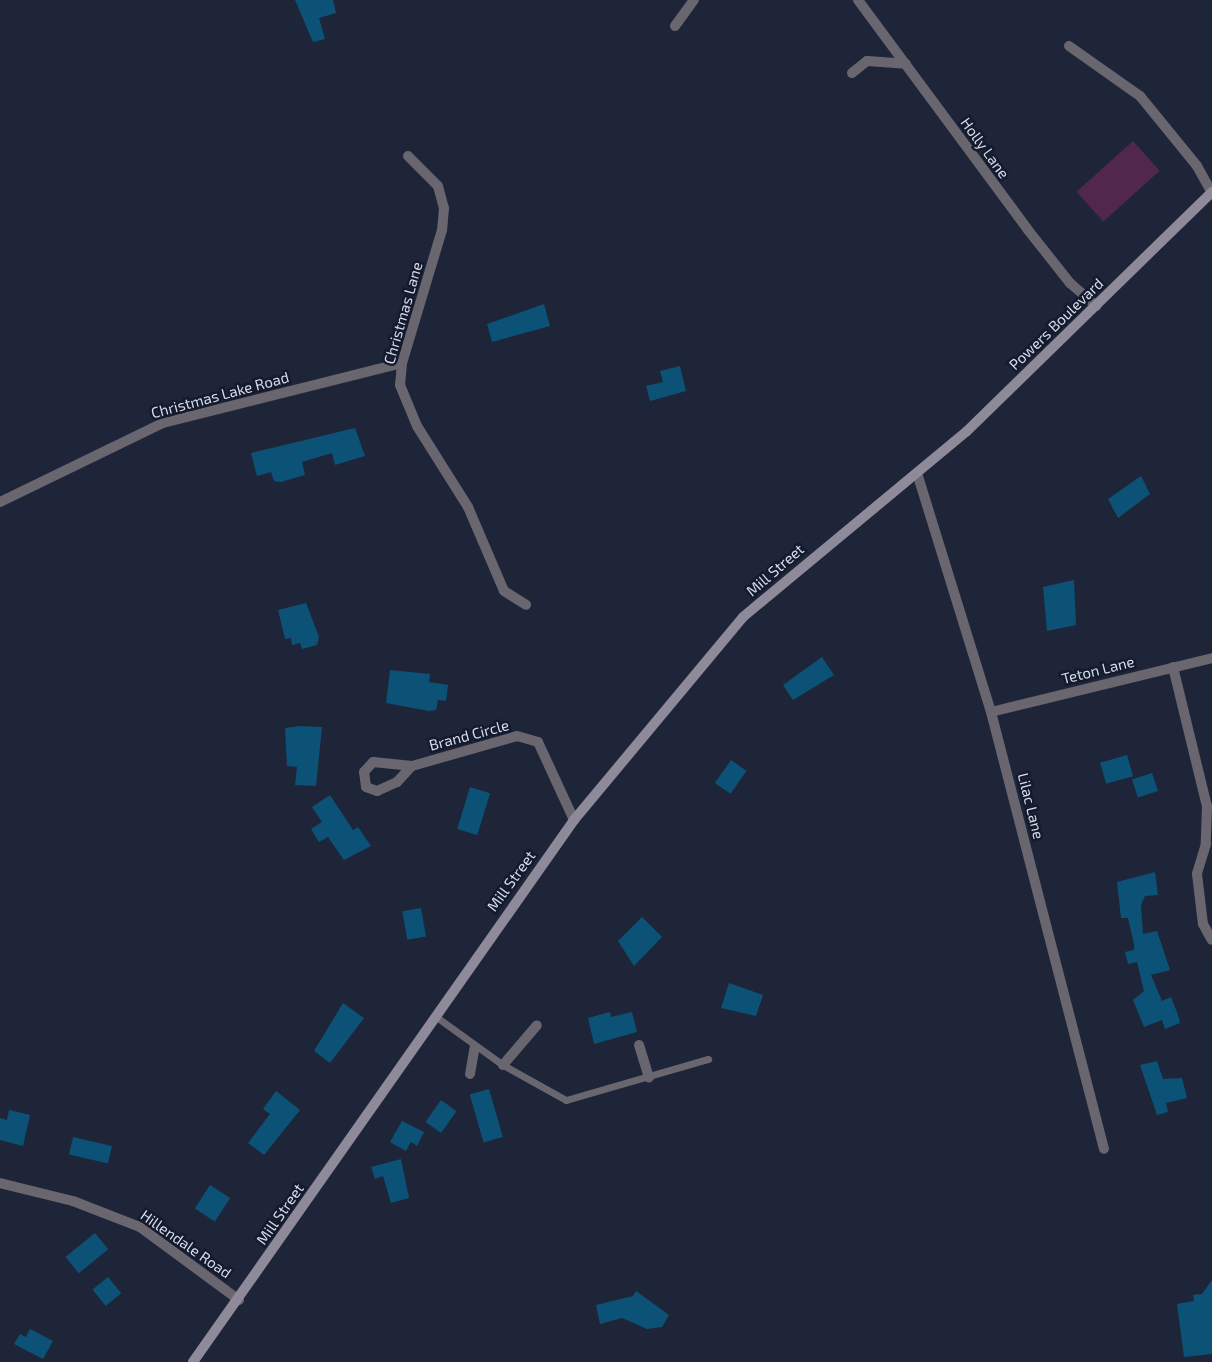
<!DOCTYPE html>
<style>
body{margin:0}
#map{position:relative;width:1212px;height:1362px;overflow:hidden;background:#1e2538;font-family:"Exo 2",sans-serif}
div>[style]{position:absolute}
.green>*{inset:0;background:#51274d;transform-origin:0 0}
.building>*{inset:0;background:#0c5276;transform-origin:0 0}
.service>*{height:7px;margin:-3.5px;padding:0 3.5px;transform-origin:3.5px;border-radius:3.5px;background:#696670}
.minor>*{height:10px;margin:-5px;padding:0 5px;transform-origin:5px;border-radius:5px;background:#696670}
.secondary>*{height:10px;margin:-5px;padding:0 5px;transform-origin:5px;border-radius:5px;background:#8f8a9a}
span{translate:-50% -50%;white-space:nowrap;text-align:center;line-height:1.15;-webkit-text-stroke:5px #151b2e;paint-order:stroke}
.street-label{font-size:15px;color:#d7dce9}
</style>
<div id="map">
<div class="green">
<div style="left:1133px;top:141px;width:40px;height:76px;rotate:48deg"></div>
</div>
<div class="building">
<div style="clip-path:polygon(295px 0,333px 0,336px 13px,319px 18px,325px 39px,313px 42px)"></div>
<div style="clip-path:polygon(544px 304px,550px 326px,492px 342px,487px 324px)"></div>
<div style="clip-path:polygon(680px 366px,686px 391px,650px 401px,646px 386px,663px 382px,660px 371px)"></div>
<div style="clip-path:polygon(355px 428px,365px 456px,335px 465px,332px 453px,302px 462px,305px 475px,281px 482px,274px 481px,271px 472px,257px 476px,251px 453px)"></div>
<div style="clip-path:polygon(1141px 476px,1150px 494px,1118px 518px,1108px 499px)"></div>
<div style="clip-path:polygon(1074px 580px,1076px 625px,1047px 631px,1043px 587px)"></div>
<div style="clip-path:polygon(306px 603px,319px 637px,317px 645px,302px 649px,300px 643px,292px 645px,291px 638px,285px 639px,278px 610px)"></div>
<div style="clip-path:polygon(822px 657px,834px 675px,793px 700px,783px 685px)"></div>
<div style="clip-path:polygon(390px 670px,430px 674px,429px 682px,448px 685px,446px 701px,438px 700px,436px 710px,429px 711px,386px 703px)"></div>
<div style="clip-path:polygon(300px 726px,322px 727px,316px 786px,295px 785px,297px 767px,287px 766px,285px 728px)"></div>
<div style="left:1127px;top:755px;width:22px;height:28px;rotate:74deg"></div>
<div style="left:731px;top:760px;width:19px;height:28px;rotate:35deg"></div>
<div style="left:1152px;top:773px;width:19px;height:21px;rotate:72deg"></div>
<div style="left:470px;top:787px;width:21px;height:44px;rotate:17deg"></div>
<div style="clip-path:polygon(330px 795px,353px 830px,358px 827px,371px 846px,344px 860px,328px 837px,319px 842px,311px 829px,322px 822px,312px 807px)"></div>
<div style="clip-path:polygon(1155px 872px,1158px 895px,1145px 896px,1141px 905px,1143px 934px,1157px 931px,1170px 970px,1151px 975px,1162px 1001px,1171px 997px,1178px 1015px,1180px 1023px,1165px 1029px,1162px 1020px,1144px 1027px,1133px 1000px,1144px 991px,1137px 962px,1128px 964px,1125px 952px,1134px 950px,1134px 944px,1128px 918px,1121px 918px,1117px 882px)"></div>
<div style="left:421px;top:908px;width:29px;height:19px;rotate:80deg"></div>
<div style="clip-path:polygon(642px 917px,662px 937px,634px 966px,618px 941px)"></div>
<div style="clip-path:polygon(729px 983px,763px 995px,756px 1016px,721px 1008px)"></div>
<div style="clip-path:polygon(343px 1003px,364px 1018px,330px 1063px,314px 1051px)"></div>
<div style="clip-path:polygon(610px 1012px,611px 1017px,632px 1012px,637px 1032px,594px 1044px,588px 1018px)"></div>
<div style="clip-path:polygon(1157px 1061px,1163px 1079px,1182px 1078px,1187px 1098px,1166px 1103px,1168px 1112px,1157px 1115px,1140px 1065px)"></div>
<div style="left:489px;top:1089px;width:50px;height:20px;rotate:74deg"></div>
<div style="clip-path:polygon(276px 1091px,300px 1110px,264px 1155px,248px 1143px,270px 1114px,263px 1109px)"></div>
<div style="left:441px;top:1100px;width:19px;height:27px;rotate:35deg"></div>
<div style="clip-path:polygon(9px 1110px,30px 1115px,23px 1146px,0 1140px,0 1118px,7px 1120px)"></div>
<div style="clip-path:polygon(402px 1121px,424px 1132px,417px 1146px,411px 1142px,406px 1151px,390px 1142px)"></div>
<div style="left:73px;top:1137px;width:40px;height:18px;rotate:13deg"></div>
<div style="clip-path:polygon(401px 1159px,409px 1198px,391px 1203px,383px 1176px,375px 1179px,371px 1167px)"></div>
<div style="left:210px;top:1185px;width:24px;height:28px;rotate:33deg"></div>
<div style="left:95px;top:1233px;width:21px;height:38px;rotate:51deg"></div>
<div style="left:108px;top:1277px;width:21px;height:20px;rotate:51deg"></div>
<div style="clip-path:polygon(1212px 1280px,1212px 1354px,1184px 1357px,1177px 1304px,1194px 1301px,1193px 1295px,1202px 1294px)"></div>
<div style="clip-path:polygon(636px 1291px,669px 1315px,662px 1327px,647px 1329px,622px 1318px,600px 1324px,596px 1305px,633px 1296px)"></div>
<div style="clip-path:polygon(30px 1329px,53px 1341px,43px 1359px,14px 1344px,20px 1334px,26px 1337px)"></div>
</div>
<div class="service">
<div style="left:435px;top:1016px;width:84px;rotate:35.8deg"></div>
<div style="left:503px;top:1065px;width:72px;rotate:29.1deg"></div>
<div style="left:566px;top:1100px;width:148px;rotate:-16.1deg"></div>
</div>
<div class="minor">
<div style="left:858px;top:0;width:286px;rotate:53.5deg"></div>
<div style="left:1028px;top:230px;width:68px;rotate:51.6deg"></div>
<div style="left:1070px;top:283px;width:35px;rotate:41deg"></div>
<div style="left:675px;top:26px;width:32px;rotate:-54deg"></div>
<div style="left:1069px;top:46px;width:87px;rotate:35.2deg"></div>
<div style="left:1140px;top:96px;width:90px;rotate:50.8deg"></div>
<div style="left:1197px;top:166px;width:31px;rotate:61deg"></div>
<div style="left:852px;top:73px;width:19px;rotate:-39deg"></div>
<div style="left:867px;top:61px;width:39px;rotate:4deg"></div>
<div style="left:408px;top:156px;width:42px;rotate:45deg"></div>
<div style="left:438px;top:186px;width:23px;rotate:75deg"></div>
<div style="left:444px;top:208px;width:22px;rotate:95deg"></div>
<div style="left:442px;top:230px;width:139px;rotate:106.7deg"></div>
<div style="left:402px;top:363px;width:22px;rotate:95deg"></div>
<div style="left:400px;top:385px;width:44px;rotate:67.5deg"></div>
<div style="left:417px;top:426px;width:96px;rotate:57.8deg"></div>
<div style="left:468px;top:507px;width:91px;rotate:66.8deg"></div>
<div style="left:504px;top:591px;width:26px;rotate:32deg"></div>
<div style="left:917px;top:473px;width:250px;rotate:72.8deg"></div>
<div style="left:991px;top:712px;width:451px;rotate:75.5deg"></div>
<div style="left:0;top:502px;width:181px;rotate:-25.9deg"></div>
<div style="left:163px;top:423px;width:246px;rotate:-14.1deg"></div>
<div style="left:1173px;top:667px;width:143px;rotate:76.3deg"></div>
<div style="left:1207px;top:806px;width:38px;rotate:92deg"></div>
<div style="left:1206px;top:844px;width:31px;rotate:107deg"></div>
<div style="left:1197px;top:874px;width:50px;rotate:83.2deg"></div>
<div style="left:1203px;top:924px;width:18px;rotate:61deg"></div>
<div style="left:991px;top:712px;width:228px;rotate:-13.7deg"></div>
<div style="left:412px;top:766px;width:39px;rotate:-174deg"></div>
<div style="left:373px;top:762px;width:13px;rotate:132deg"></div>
<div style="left:364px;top:772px;width:15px;rotate:82deg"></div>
<div style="left:366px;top:787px;width:12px;rotate:20deg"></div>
<div style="left:377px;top:791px;width:22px;rotate:-24deg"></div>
<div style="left:397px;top:782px;width:22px;rotate:-47deg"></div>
<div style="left:412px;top:766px;width:109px;rotate:-15.9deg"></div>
<div style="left:517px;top:736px;width:22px;rotate:16deg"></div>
<div style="left:538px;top:742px;width:86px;rotate:65.2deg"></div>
<div style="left:639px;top:1045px;width:34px;rotate:73deg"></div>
<div style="left:503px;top:1065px;width:52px;rotate:-49.6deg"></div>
<div style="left:470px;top:1074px;width:27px;rotate:-80deg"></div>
<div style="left:0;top:1183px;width:75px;rotate:13.9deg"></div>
<div style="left:73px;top:1201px;width:72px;rotate:21.2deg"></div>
<div style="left:140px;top:1227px;width:123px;rotate:36.4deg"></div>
</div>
<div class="secondary">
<div style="left:193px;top:1362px;width:663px;rotate:-54.89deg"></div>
<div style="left:574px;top:820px;width:264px;rotate:-50.2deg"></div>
<div style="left:743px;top:617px;width:290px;rotate:-39.7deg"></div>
<div style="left:966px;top:432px;width:344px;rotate:-44.3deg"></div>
</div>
<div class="street-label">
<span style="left:985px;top:148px;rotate:54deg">Holly Lane</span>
<span style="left:403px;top:313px;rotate:-74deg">Christmas Lane</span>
<span style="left:1056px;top:324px;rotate:-44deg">Powers Boulevard</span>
<span style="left:220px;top:395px;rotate:-15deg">Christmas Lake Road</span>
<span style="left:775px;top:570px;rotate:-41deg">Mill Street</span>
<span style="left:1098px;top:670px;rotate:-14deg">Teton Lane</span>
<span style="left:469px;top:735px;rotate:-15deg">Brand Circle</span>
<span style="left:1031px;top:806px;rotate:76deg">Lilac Lane</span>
<span style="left:511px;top:881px;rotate:-54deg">Mill Street</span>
<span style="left:280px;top:1214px;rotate:-55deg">Mill Street</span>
<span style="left:186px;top:1244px;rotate:35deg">Hillendale Road</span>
</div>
</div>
